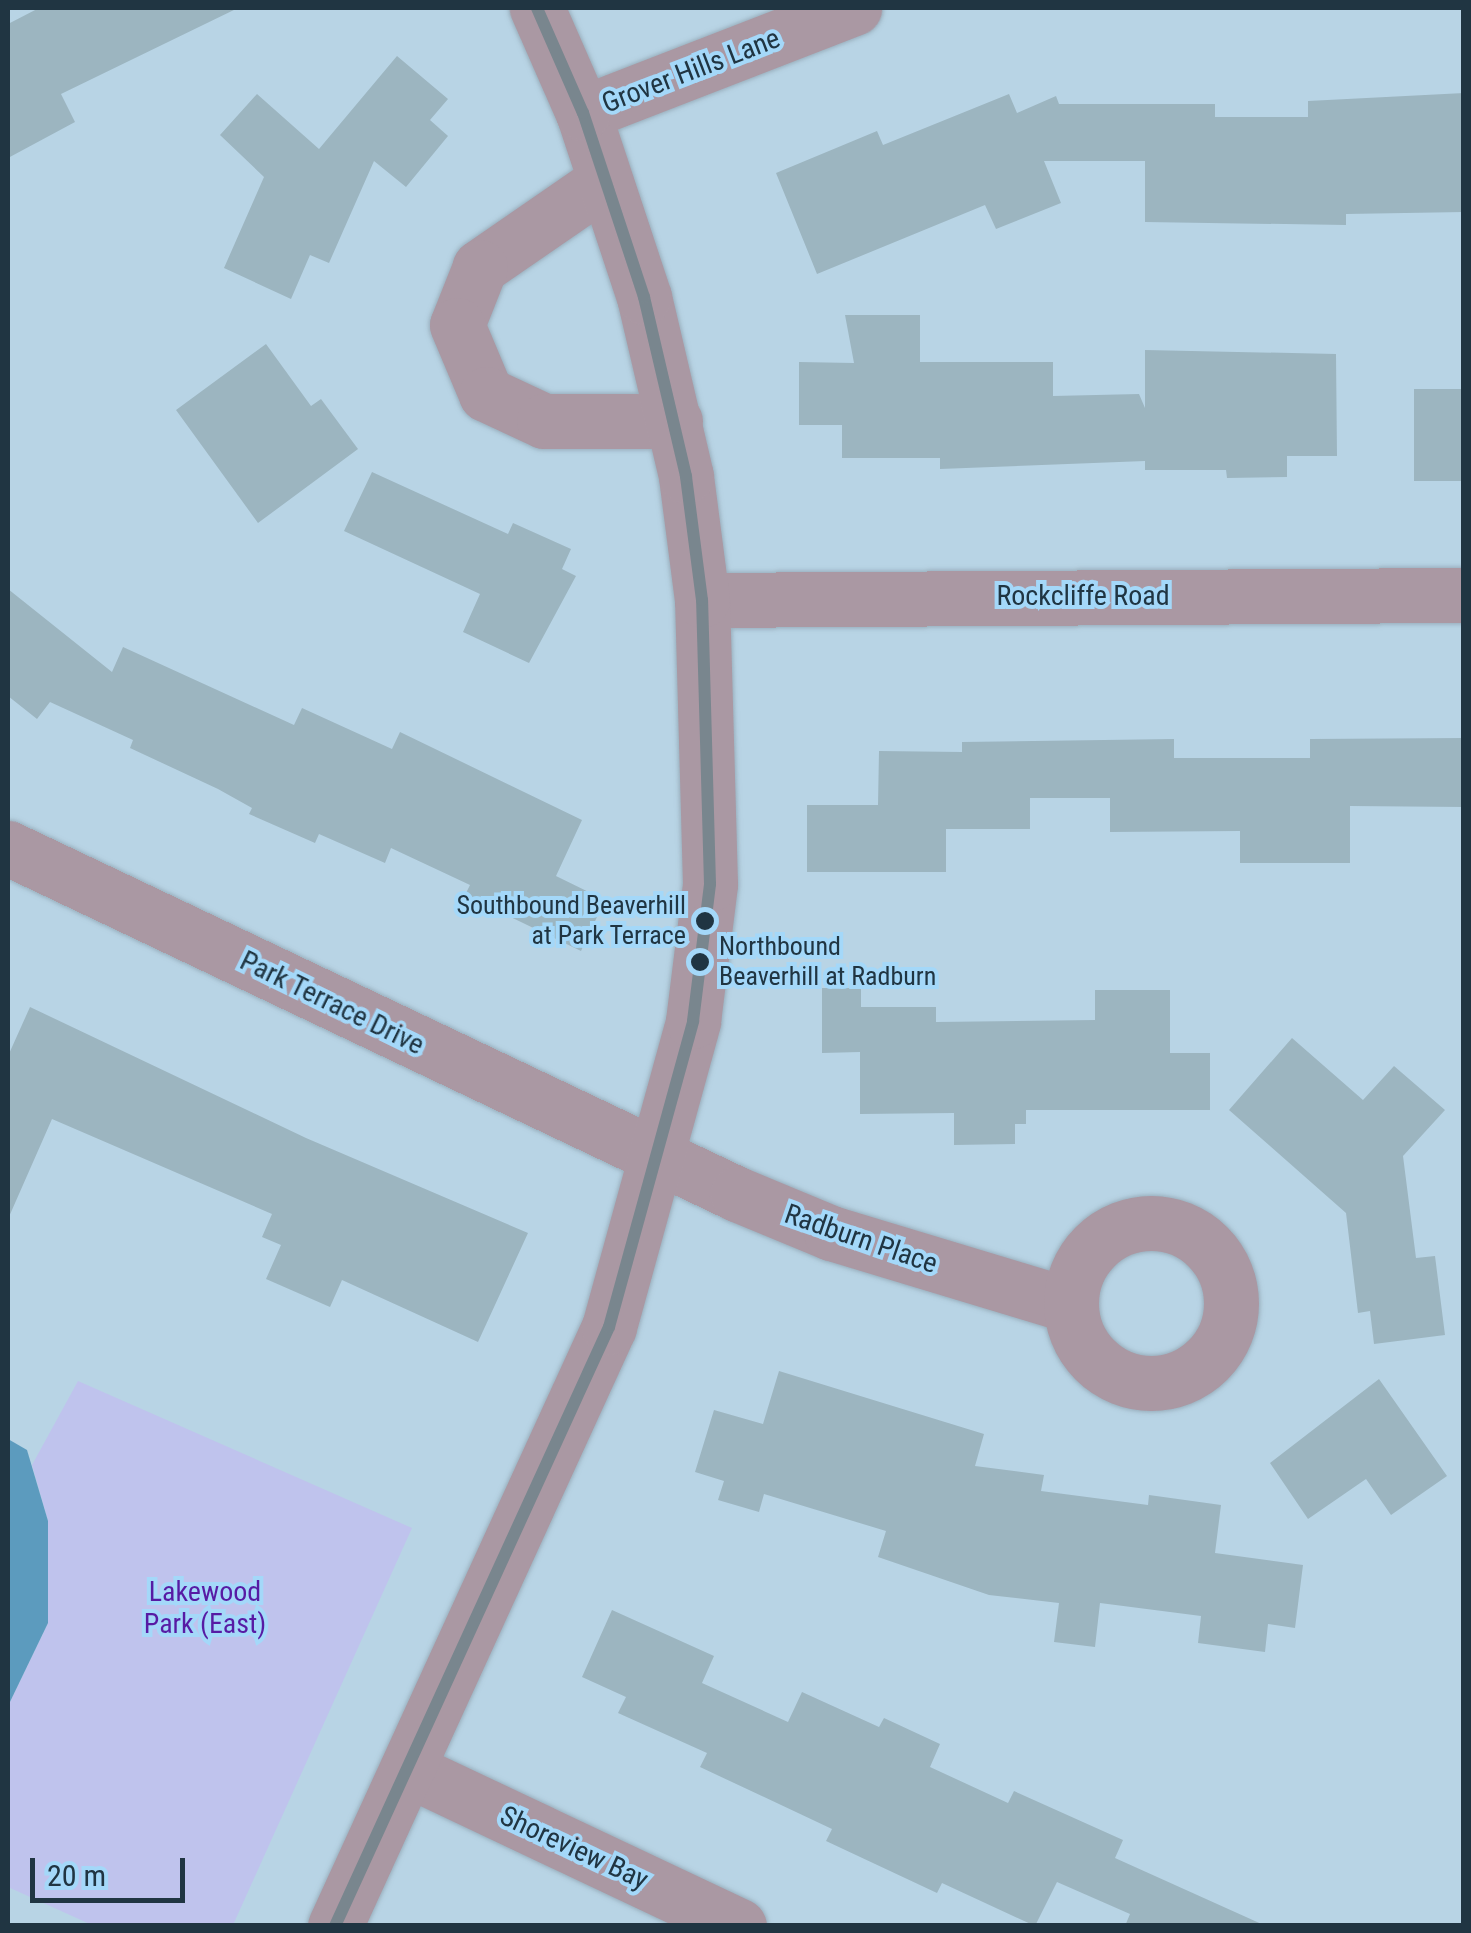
<!DOCTYPE html>
<style>
body{margin:0}
#map{position:relative;width:1471px;height:1933px;overflow:hidden;background:#b8d4e5;font-family:"Roboto Condensed",sans-serif}
div>[style]{position:absolute}
.green>*{inset:0;background:#bfc3ed}
.water>*{inset:0;background:#5c9bbe}
.building>*{inset:0;background:#9cb5c0;transform-origin:0 0}
.roads{filter:drop-shadow(0 0 2px #9ab0be) drop-shadow(0 0 2px #9ab0be)}
.minor>*{height:55px;margin:-27.5px;padding:0 27.5px;transform-origin:27.5px;border-radius:27.5px;background:#aa98a3}
.minor>.ring{margin:-27.5px;padding:0;box-sizing:content-box;background:none;border:55px solid #aa98a3;border-radius:50%}
.tertiary>*{height:55px;margin:-27.5px;padding:0 27.5px;transform-origin:27.5px;border-radius:27.5px;background:#aa98a3}
.bus-1>*{height:12px;margin:-6px;padding:0 6px;transform-origin:6px;border-radius:6px;background:#79868e}
.dots>*{width:28px;height:28px;translate:-50% -50%;box-sizing:border-box;border:5px solid #a4d8f9;border-radius:50%}
span{translate:-50% -50%;white-space:nowrap;text-align:center;line-height:1.15;-webkit-text-stroke:8px #a4d8f9;paint-order:stroke}
.bus-label{font-size:26px;color:#203542}
.right{translate:-100% -50%;text-align:right}
.left{translate:0 -50%;text-align:left}
.street-label{font-size:28px;color:#203542}
.park-label{font-size:28px;color:#571ba4}
.frame{position:absolute;inset:0;border:10px solid #203542;pointer-events:none}
.scale{position:absolute;left:30px;top:1858px;width:155px;height:45px;box-sizing:border-box;border:5px solid #203542;border-top:0;padding-left:12px;font-size:30px;line-height:35px;white-space:nowrap;color:#203542;-webkit-text-stroke:8px #a4d8f9;paint-order:stroke}
</style>
<div id="map">
<div class="green">
<div style="clip-path:polygon(78px 1381px,412px 1528px,233px 1925px,92px 1925px,8px 1887px,8px 1706px,48px 1623px,48px 1521px,32px 1465px)"></div>
</div>
<div class="water">
<div style="clip-path:polygon(8px 1439px,27px 1450px,48px 1521px,48px 1623px,8px 1706px)"></div>
</div>
<div class="building">
<div style="clip-path:polygon(39px 8px,238px 8px,61px 94px,75px 122px,8px 158px,8px 24px)"></div>
<div style="clip-path:polygon(397px 56px,448px 99px,430px 120px,448px 136px,406px 187px,374px 161px,329px 263px,310px 255px,291px 299px,224px 268px,264px 177px,220px 135px,257px 94px,319px 149px)"></div>
<div style="clip-path:polygon(1464px 93px,1464px 212px,1346px 214px,1346px 225px,1145px 222px,1145px 161px,1044px 161px,1061px 203px,996px 229px,985px 205px,817px 274px,776px 173px,877px 131px,883px 145px,1009px 94px,1017px 113px,1056px 96px,1059px 104px,1215px 104px,1215px 117px,1308px 117px,1308px 101px)"></div>
<div style="clip-path:polygon(845px 315px,920px 315px,920px 362px,1053px 362px,1053px 396px,1139px 394px,1145px 408px,1145px 350px,1336px 354px,1337px 456px,1287px 456px,1287px 477px,1227px 478px,1226px 470px,1145px 470px,1145px 461px,940px 469px,940px 458px,842px 458px,842px 425px,799px 425px,799px 362px,854px 363px)"></div>
<div style="clip-path:polygon(266px 344px,311px 406px,321px 399px,358px 449px,258px 523px,176px 410px)"></div>
<div style="left:1414px;top:389px;width:50px;height:92px"></div>
<div style="clip-path:polygon(372px 472px,508px 534px,513px 523px,571px 549px,562px 569px,576px 576px,529px 663px,463px 632px,480px 594px,344px 531px)"></div>
<div style="clip-path:polygon(8px 589px,112px 672px,123px 647px,294px 725px,302px 708px,392px 749px,400px 732px,582px 820px,556px 876px,605px 900px,581px 951px,465px 895px,470px 885px,391px 848px,385px 863px,319px 834px,315px 843px,249px 814px,252px 808px,218px 789px,130px 748px,133px 740px,50px 702px,37px 719px,8px 696px)"></div>
<div style="clip-path:polygon(1464px 738px,1464px 807px,1350px 806px,1350px 863px,1240px 863px,1240px 831px,1110px 832px,1110px 798px,1030px 798px,1030px 829px,946px 829px,946px 872px,807px 872px,807px 805px,878px 805px,879px 751px,962px 752px,962px 742px,1174px 739px,1174px 758px,1310px 758px,1310px 739px)"></div>
<div style="clip-path:polygon(822px 988px,861px 988px,861px 1007px,936px 1007px,936px 1022px,1095px 1020px,1095px 990px,1170px 990px,1170px 1053px,1210px 1053px,1210px 1110px,1026px 1110px,1026px 1124px,1015px 1124px,1015px 1144px,954px 1145px,954px 1113px,860px 1114px,860px 1052px,822px 1053px)"></div>
<div style="clip-path:polygon(30px 1007px,306px 1138px,528px 1233px,478px 1342px,342px 1280px,330px 1307px,266px 1279px,281px 1245px,262px 1237px,272px 1214px,52px 1119px,8px 1219px,8px 1056px)"></div>
<div style="clip-path:polygon(1292px 1038px,1363px 1100px,1394px 1066px,1445px 1110px,1403px 1156px,1416px 1258px,1435px 1256px,1445px 1335px,1374px 1344px,1370px 1311px,1358px 1313px,1346px 1213px,1229px 1110px)"></div>
<div style="clip-path:polygon(779px 1371px,984px 1434px,975px 1466px,1044px 1475px,1041px 1491px,1148px 1505px,1149px 1495px,1221px 1505px,1215px 1553px,1303px 1565px,1295px 1628px,1268px 1624px,1265px 1652px,1198px 1643px,1201px 1616px,1100px 1603px,1095px 1647px,1054px 1642px,1059px 1603px,989px 1595px,878px 1557px,886px 1531px,764px 1494px,759px 1512px,718px 1500px,724px 1481px,695px 1472px,714px 1410px,763px 1424px)"></div>
<div style="clip-path:polygon(1379px 1379px,1447px 1476px,1391px 1515px,1366px 1479px,1308px 1519px,1270px 1463px)"></div>
<div style="clip-path:polygon(612px 1610px,714px 1656px,702px 1683px,788px 1722px,802px 1692px,879px 1727px,884px 1718px,940px 1744px,930px 1767px,1008px 1803px,1014px 1791px,1123px 1840px,1115px 1858px,1266px 1926px,1125px 1926px,1130px 1914px,1057px 1882px,1035px 1926px,942px 1883px,937px 1893px,826px 1841px,832px 1829px,700px 1767px,707px 1753px,618px 1713px,626px 1697px,582px 1677px)"></div>
</div>
<div class="roads">
<div class="minor">
<div style="left:583px;top:113px;width:291px;rotate:-21.2deg"></div>
<div style="left:603px;top:182px;width:150px;rotate:145.4deg"></div>
<div style="left:480px;top:267px;width:62px;rotate:111.6deg"></div>
<div style="left:457px;top:325px;width:75px;rotate:67.2deg"></div>
<div style="left:486px;top:394px;width:64px;rotate:25deg"></div>
<div style="left:544px;top:421px;width:131px"></div>
<div style="left:702px;top:600px;width:762px;rotate:-0.38deg"></div>
<div style="left:8px;top:848px;width:807px;rotate:25.39deg"></div>
<div style="left:737px;top:1194px;width:102px;rotate:22.5deg"></div>
<div style="left:831px;top:1233px;width:249px;rotate:16.8deg"></div>
<div class="ring" style="left:1071px;top:1223px;width:105px;height:105px"></div>
<div style="left:409px;top:1770px;width:365px;rotate:25.3deg"></div>
</div>
<div class="tertiary">
<div style="left:335px;top:1926px;width:659px;rotate:-65.42deg"></div>
<div style="left:609px;top:1327px;width:317px;rotate:-74.6deg"></div>
<div style="left:693px;top:1021px;width:138px;rotate:-82.9deg"></div>
<div style="left:710px;top:884px;width:284px;rotate:-91.6deg"></div>
<div style="left:702px;top:600px;width:125px;rotate:-97.4deg"></div>
<div style="left:686px;top:476px;width:184px;rotate:-103.2deg"></div>
<div style="left:644px;top:297px;width:194px;rotate:-108.3deg"></div>
<div style="left:583px;top:113px;width:115px;rotate:-113.7deg"></div>
</div>
</div>
<div class="bus-1">
<div style="left:335px;top:1926px;width:659px;rotate:-65.42deg"></div>
<div style="left:609px;top:1327px;width:317px;rotate:-74.6deg"></div>
<div style="left:693px;top:1021px;width:138px;rotate:-82.9deg"></div>
<div style="left:710px;top:884px;width:284px;rotate:-91.6deg"></div>
<div style="left:702px;top:600px;width:125px;rotate:-97.4deg"></div>
<div style="left:686px;top:476px;width:184px;rotate:-103.2deg"></div>
<div style="left:644px;top:297px;width:194px;rotate:-108.3deg"></div>
<div style="left:583px;top:113px;width:115px;rotate:-113.7deg"></div>
</div>
<div class="dots">
<div style="left:705px;top:921px;background:#203542"></div>
<div style="left:700px;top:962px;background:#203542"></div>
</div>
<div class="bus-label">
<span class="right" style="left:686px;top:921px">Southbound Beaverhill<br>at Park Terrace</span>
<span class="left" style="left:719px;top:962px">Northbound<br>Beaverhill at Radburn</span>
</div>
<div class="street-label">
<span style="left:691px;top:71px;rotate:-21deg">Grover Hills Lane</span>
<span style="left:1083px;top:596px">Rockcliffe Road</span>
<span style="left:332px;top:1003px;rotate:26deg">Park Terrace Drive</span>
<span style="left:861px;top:1239px;rotate:19deg">Radburn Place</span>
<span style="left:574px;top:1848px;rotate:25deg">Shoreview Bay</span>
</div>
<div class="park-label">
<span style="left:205px;top:1608px">Lakewood<br>Park (East)</span>
</div>
<div class="frame"></div>
<div class="scale">20 m</div>
</div>
